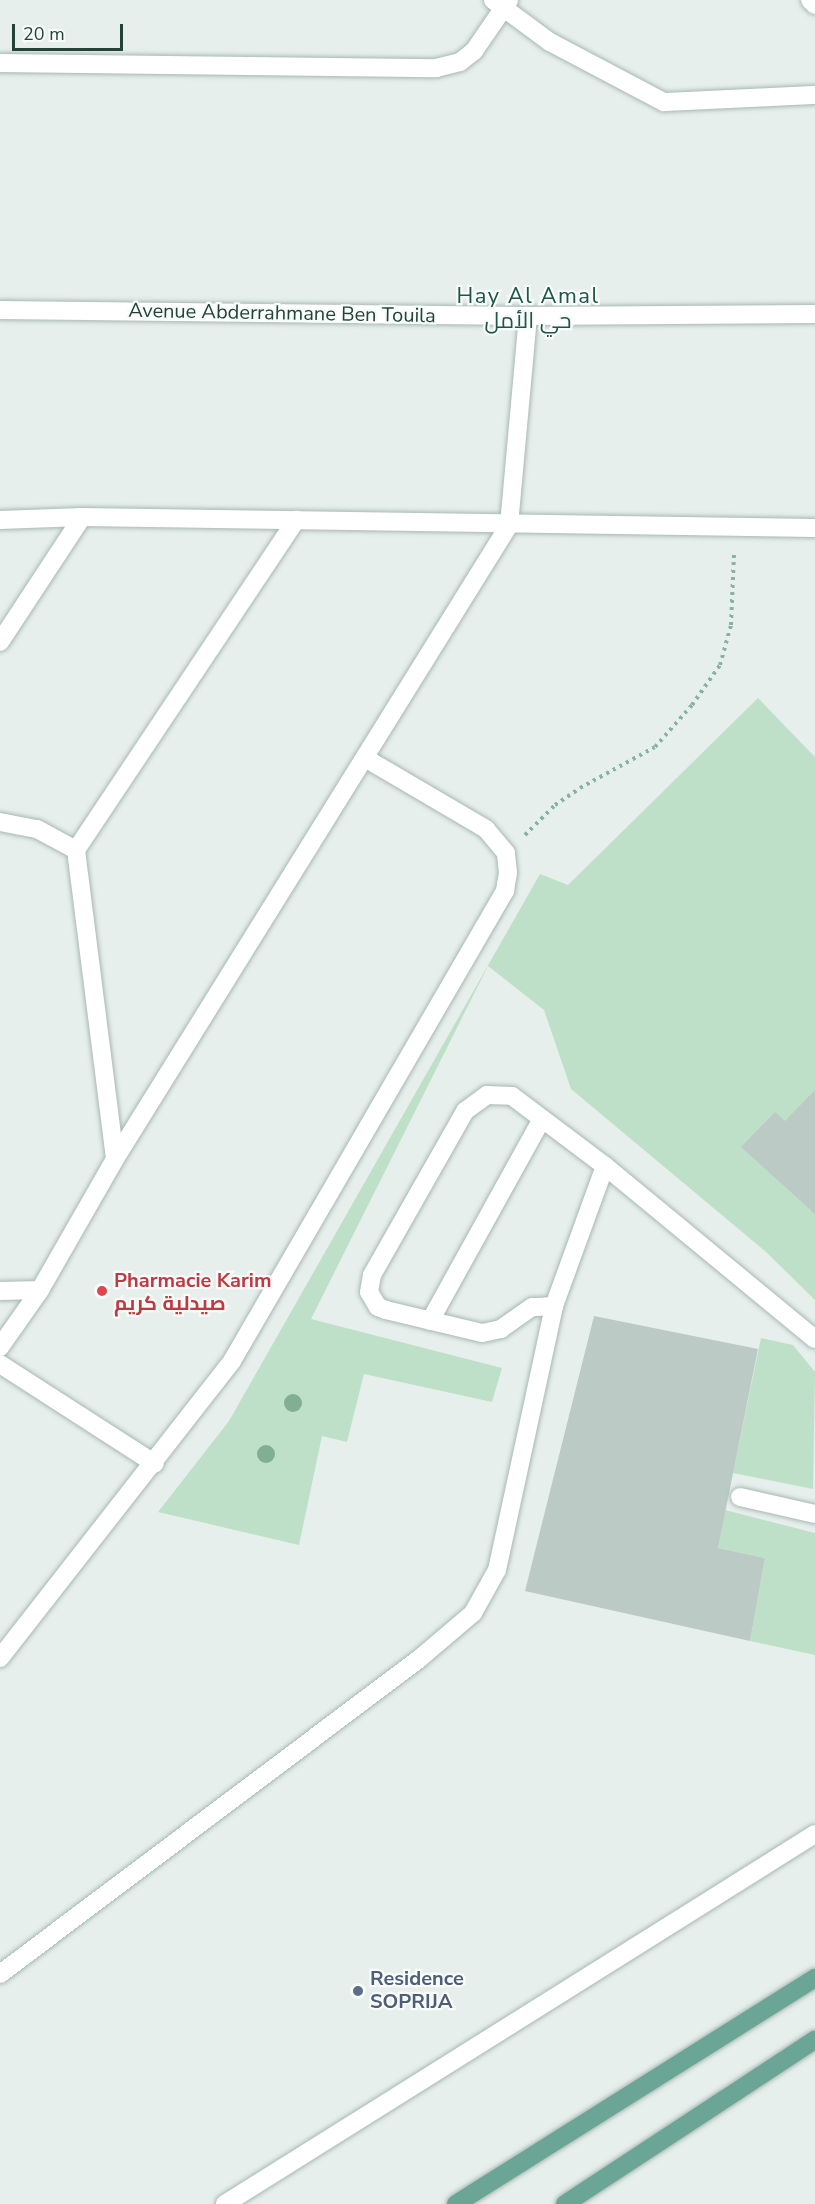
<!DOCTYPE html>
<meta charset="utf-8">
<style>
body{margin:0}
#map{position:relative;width:815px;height:2204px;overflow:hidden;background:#e6efeb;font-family:"Nunito Sans",Cairo,sans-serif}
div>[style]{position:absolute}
.green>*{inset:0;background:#bfe0c8}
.building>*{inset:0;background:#bbcac4}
.path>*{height:4px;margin-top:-2px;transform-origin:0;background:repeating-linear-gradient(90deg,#86b3a5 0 3px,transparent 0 7.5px)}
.roads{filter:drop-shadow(0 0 2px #a8b8b2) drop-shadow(0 0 2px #a8b8b2)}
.minor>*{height:18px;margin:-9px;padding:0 9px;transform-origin:9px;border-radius:9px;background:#fff}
.major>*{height:18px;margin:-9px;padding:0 9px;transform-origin:9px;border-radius:9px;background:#6aa596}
.trees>*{width:18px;height:18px;margin:-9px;border-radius:50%;background:#80af93}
.dots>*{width:16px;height:16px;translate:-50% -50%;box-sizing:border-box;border:3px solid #f7fbf9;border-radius:50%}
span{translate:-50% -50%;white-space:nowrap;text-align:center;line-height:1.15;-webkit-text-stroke:4.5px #f7fbf9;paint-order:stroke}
.street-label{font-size:20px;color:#24423a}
.health-label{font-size:20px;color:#be3a42;font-weight:700}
.left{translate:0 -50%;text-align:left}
.service-label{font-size:20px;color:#4e5e75;font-weight:700}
.quarter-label{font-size:22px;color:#1f5548;letter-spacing:1.5px}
.scale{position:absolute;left:12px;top:24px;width:111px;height:27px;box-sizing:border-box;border:3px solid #24423a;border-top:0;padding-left:8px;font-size:18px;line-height:21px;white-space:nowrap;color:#24423a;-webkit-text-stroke:4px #f7fbf9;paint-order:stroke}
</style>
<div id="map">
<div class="green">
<div style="clip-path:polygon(758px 698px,815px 757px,815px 1300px,765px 1251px,571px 1089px,544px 1010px,488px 966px,311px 1319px,502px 1368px,492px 1402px,364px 1374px,347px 1442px,322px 1436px,299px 1545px,158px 1512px,229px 1421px,540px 874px,568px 885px)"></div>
<div style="clip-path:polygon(761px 1338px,793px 1345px,815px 1372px,813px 1489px,733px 1473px)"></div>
<div style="clip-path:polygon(725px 1510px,815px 1533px,815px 1655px,750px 1641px,765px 1558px,718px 1548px)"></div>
</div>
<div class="building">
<div style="clip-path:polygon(815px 1090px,815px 1214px,741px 1147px,775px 1112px,785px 1121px)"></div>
<div style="clip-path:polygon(594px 1316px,758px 1349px,718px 1548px,765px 1558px,750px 1641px,525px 1591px)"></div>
</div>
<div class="path">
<div style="left:525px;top:835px;width:42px;rotate:-45deg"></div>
<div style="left:555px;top:805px;width:30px;rotate:-34deg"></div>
<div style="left:580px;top:788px;width:85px;rotate:-28.7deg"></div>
<div style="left:655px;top:747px;width:56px;rotate:-48.6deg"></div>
<div style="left:692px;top:705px;width:49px;rotate:-55deg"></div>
<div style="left:720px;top:665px;width:41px;rotate:-74.6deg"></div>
<div style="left:731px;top:625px;width:72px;rotate:-87.6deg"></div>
</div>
<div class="roads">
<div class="minor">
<div style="left:493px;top:0;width:71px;rotate:36.4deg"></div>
<div style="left:550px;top:42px;width:129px;rotate:27.8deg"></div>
<div style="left:664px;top:102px;width:151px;rotate:-2.7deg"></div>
<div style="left:810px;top:0;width:7px;rotate:45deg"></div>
<div style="left:0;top:63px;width:436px;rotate:0.7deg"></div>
<div style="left:436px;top:68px;width:25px;rotate:-14deg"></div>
<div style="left:460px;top:62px;width:18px;rotate:-38deg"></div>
<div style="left:474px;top:51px;width:62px;rotate:-55.5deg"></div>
<div style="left:0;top:310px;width:528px;rotate:0.65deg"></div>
<div style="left:528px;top:316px;width:287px;rotate:-0.4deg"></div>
<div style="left:0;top:520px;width:82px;rotate:-2.1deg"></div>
<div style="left:82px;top:517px;width:733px;rotate:0.86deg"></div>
<div style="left:0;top:642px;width:149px;rotate:-56.7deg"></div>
<div style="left:0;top:822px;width:38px;rotate:11deg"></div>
<div style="left:37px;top:829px;width:44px;rotate:28.3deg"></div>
<div style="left:76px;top:850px;width:311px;rotate:82.8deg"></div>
<div style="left:76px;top:850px;width:397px;rotate:-56.3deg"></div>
<div style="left:0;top:1291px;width:40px;rotate:-1.4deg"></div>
<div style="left:554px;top:1306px;width:22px;rotate:177deg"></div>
<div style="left:532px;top:1307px;width:38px;rotate:145deg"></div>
<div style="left:501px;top:1329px;width:19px;rotate:168deg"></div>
<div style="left:482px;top:1333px;width:99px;rotate:-166.5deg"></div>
<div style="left:386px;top:1310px;width:9px;rotate:-159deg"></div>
<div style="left:378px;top:1307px;width:17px;rotate:-121deg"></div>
<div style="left:369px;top:1292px;width:17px;rotate:-80deg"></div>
<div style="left:372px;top:1275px;width:189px;rotate:-60.4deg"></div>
<div style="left:465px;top:1111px;width:27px;rotate:-36deg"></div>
<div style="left:487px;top:1095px;width:25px;rotate:2deg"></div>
<div style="left:512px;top:1096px;width:116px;rotate:37deg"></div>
<div style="left:605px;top:1166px;width:272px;rotate:39.5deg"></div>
<div style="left:430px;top:1321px;width:231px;rotate:-61deg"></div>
<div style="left:0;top:1347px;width:70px;rotate:-54.9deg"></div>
<div style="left:40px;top:1290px;width:151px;rotate:-60.2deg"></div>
<div style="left:115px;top:1159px;width:746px;rotate:-58.14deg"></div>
<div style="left:509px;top:525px;width:210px;rotate:-84.8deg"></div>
<div style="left:0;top:1364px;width:184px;rotate:32.8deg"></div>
<div style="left:740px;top:1497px;width:77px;rotate:12.8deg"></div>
<div style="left:0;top:1658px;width:377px;rotate:-52deg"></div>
<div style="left:232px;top:1361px;width:544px;rotate:-59.85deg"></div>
<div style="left:505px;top:891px;width:18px;rotate:-81deg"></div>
<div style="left:508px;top:873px;width:20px;rotate:-96deg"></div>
<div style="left:506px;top:853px;width:31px;rotate:-130deg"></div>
<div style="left:486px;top:829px;width:140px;rotate:-149.6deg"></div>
<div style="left:0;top:1974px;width:524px;rotate:-36.94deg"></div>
<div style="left:419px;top:1659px;width:71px;rotate:-40.4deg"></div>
<div style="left:473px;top:1613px;width:49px;rotate:-60.8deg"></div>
<div style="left:497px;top:1570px;width:270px;rotate:-77.8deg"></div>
<div style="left:554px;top:1306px;width:149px;rotate:-70deg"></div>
<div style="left:225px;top:2204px;width:696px;rotate:-32.09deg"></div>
</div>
<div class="major">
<div style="left:456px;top:2204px;width:424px;rotate:-32.2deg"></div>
<div style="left:565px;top:2204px;width:299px;rotate:-33.3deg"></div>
</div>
</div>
<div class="trees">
<div style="left:293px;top:1403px"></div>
<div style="left:266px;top:1454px"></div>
</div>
<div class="dots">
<div style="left:102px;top:1291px;background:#e0444e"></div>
<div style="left:358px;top:1991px;background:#5c6f8a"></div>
</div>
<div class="street-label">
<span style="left:282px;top:313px;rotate:1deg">Avenue Abderrahmane Ben Touila</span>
</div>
<div class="health-label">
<span class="left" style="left:114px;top:1292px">Pharmacie Karim<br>صيدلية كريم</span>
</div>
<div class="service-label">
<span class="left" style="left:370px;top:1990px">Residence<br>SOPRIJA</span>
</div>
<div class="quarter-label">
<span style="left:528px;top:309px">Hay Al Amal<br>حي الأمل</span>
</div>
<div class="scale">20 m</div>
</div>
